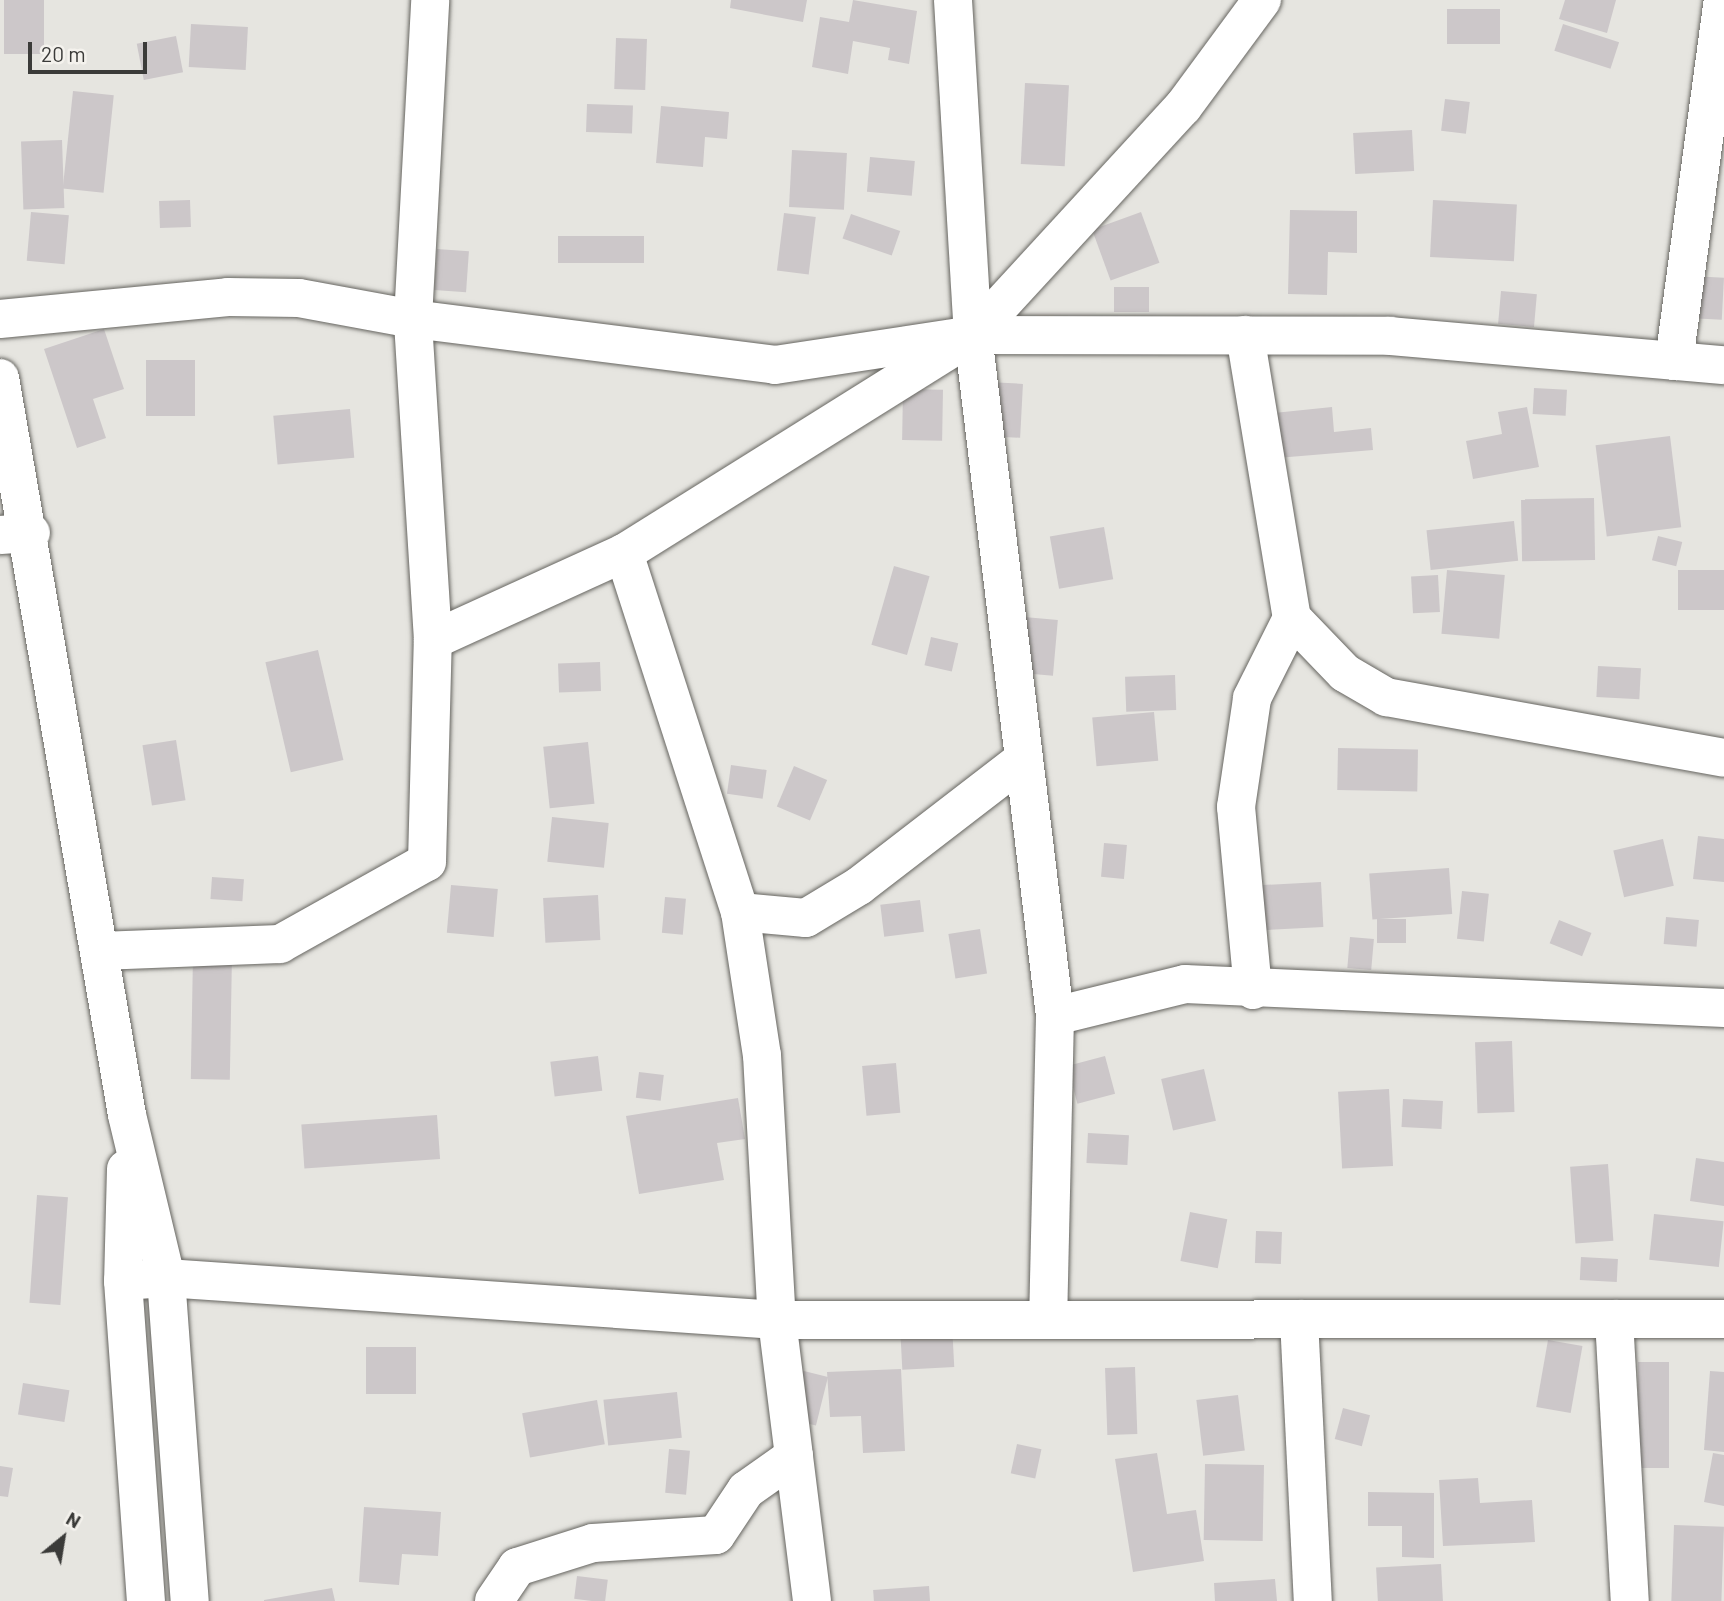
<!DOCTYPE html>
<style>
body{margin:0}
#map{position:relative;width:1724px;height:1601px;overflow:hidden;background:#e6e5e0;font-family:Barlow,sans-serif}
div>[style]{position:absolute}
.building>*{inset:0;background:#ccc7c9;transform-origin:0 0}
.roads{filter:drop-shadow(0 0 2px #666560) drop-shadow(0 0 2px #666560)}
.minor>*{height:38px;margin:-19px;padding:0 19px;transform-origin:19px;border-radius:19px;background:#fff}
.major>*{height:38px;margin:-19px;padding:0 19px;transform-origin:19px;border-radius:19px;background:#fff}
span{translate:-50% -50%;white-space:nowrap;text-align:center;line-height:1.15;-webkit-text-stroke:5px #f4f2ed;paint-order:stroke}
.north{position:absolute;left:28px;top:1503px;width:70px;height:70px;-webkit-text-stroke:5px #f4f2ed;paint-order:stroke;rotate:30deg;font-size:19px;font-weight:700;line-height:28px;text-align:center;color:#3b3b39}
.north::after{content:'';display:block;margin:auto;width:24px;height:32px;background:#3b3b39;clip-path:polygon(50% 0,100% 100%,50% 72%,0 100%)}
.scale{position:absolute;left:28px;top:42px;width:119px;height:32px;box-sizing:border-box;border:4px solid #3b3b39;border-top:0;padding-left:9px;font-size:21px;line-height:24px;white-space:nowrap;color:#3b3b39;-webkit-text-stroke:5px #f4f2ed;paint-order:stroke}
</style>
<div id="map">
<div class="building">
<div style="left:4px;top:0;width:40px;height:54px"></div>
<div style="clip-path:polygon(731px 0,807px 0,803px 22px,730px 8px)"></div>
<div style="clip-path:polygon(853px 0,917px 11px,909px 64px,888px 60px,890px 48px,853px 41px,848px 74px,812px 67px,820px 17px,849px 22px)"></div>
<div style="clip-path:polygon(1565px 0,1616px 0,1607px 33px,1559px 19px)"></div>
<div style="left:1447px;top:9px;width:53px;height:35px"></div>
<div style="left:191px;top:24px;width:57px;height:43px;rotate:3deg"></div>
<div style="left:1563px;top:24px;width:59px;height:28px;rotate:18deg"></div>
<div style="left:176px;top:36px;width:37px;height:40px;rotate:79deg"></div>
<div style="left:616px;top:38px;width:31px;height:51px;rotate:2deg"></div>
<div style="left:1025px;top:83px;width:44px;height:81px;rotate:3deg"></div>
<div style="left:73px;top:91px;width:41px;height:98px;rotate:6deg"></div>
<div style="left:1445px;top:99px;width:25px;height:32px;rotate:7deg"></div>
<div style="left:587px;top:104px;width:46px;height:28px;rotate:2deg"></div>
<div style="clip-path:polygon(661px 106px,729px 112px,727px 139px,705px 137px,703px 167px,656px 163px)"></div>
<div style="left:1412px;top:130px;width:41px;height:59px;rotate:87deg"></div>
<div style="left:62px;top:140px;width:68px;height:41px;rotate:88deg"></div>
<div style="left:792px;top:150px;width:55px;height:57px;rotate:3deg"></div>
<div style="left:870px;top:157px;width:45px;height:35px;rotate:5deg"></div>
<div style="left:190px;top:200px;width:27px;height:31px;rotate:88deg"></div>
<div style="left:1433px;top:200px;width:84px;height:57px;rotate:3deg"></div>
<div style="clip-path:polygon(1290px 210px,1357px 211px,1357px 253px,1328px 252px,1327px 295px,1288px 294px)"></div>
<div style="left:31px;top:212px;width:38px;height:49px;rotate:5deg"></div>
<div style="left:1141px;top:212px;width:54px;height:52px;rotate:70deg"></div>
<div style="left:784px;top:213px;width:32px;height:58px;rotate:7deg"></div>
<div style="left:851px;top:214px;width:52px;height:26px;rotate:19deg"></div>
<div style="left:644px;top:236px;width:27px;height:86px;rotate:90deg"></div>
<div style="left:437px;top:249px;width:32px;height:41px;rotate:4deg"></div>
<div style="left:1691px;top:276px;width:33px;height:42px;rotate:3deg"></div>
<div style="left:1114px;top:287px;width:35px;height:25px"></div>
<div style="left:1501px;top:291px;width:36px;height:33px;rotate:5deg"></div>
<div style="clip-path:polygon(104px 329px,124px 389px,93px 399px,106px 438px,77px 448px,44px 349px)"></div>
<div style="left:146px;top:360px;width:49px;height:56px"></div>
<div style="left:987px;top:382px;width:36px;height:54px;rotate:3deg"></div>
<div style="left:1534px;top:388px;width:33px;height:26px;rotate:3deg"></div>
<div style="left:903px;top:389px;width:40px;height:51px;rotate:1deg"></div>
<div style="clip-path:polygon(1332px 407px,1334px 432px,1371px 428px,1373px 450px,1277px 458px,1274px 413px)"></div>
<div style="clip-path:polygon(1527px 407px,1539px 467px,1473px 479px,1466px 441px,1502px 434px,1498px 412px)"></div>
<div style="left:350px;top:409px;width:49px;height:77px;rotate:85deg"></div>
<div style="left:1670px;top:436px;width:92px;height:75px;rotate:83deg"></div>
<div style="left:1594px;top:498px;width:62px;height:73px;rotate:89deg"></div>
<div style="left:1514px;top:521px;width:40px;height:88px;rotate:84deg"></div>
<div style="left:1104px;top:527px;width:53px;height:55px;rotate:80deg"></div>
<div style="left:1658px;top:536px;width:25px;height:25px;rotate:14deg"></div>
<div style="left:894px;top:566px;width:37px;height:82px;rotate:16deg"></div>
<div style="left:1447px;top:570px;width:58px;height:64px;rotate:5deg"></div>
<div style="left:1724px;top:570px;width:40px;height:46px;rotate:90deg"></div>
<div style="left:1438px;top:575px;width:37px;height:27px;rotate:87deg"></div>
<div style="left:1012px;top:616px;width:46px;height:56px;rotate:5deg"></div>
<div style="left:931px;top:637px;width:28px;height:29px;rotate:13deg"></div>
<div style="left:318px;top:650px;width:113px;height:54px;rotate:77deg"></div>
<div style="left:600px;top:662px;width:29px;height:42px;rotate:88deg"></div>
<div style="left:1598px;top:666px;width:43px;height:31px;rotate:3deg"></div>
<div style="left:1175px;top:675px;width:35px;height:50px;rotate:88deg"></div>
<div style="left:1154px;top:712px;width:49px;height:62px;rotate:85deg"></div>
<div style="left:176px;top:740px;width:61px;height:34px;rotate:81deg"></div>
<div style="left:588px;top:742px;width:62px;height:45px;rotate:84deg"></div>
<div style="left:1338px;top:748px;width:80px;height:42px;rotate:1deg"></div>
<div style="left:731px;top:765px;width:36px;height:29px;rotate:8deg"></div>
<div style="left:794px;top:766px;width:36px;height:44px;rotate:23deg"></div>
<div style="left:552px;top:817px;width:57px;height:45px;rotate:6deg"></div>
<div style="clip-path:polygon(1698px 836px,1724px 839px,1724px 882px,1693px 879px)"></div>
<div style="left:1663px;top:839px;width:48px;height:51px;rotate:77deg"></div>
<div style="left:1104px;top:843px;width:23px;height:34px;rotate:5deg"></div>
<div style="left:1449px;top:868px;width:46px;height:80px;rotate:86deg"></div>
<div style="left:212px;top:877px;width:32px;height:22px;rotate:4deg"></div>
<div style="left:1321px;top:882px;width:45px;height:74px;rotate:87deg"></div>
<div style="left:451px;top:885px;width:47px;height:48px;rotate:5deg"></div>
<div style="left:1462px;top:891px;width:27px;height:48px;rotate:6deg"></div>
<div style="left:598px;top:895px;width:45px;height:55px;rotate:87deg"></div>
<div style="left:665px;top:897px;width:21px;height:36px;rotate:5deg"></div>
<div style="left:920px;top:900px;width:32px;height:40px;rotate:83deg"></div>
<div style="left:1666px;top:917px;width:33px;height:27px;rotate:5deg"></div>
<div style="left:1377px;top:919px;width:29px;height:24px"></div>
<div style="left:1559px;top:920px;width:35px;height:25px;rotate:22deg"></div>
<div style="left:980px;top:929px;width:45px;height:32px;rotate:81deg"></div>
<div style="left:1350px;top:937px;width:24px;height:31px;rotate:5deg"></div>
<div style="left:193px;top:954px;width:39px;height:125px;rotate:1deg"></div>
<div style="left:1512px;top:1041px;width:71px;height:37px;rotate:88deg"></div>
<div style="left:598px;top:1056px;width:35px;height:48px;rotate:83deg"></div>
<div style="left:1105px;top:1056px;width:39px;height:39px;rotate:75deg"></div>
<div style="left:896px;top:1063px;width:50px;height:34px;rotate:85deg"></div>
<div style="left:1204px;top:1069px;width:53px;height:44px;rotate:77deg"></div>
<div style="left:639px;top:1072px;width:25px;height:26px;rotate:7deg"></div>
<div style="left:1389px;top:1089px;width:77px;height:51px;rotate:87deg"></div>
<div style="clip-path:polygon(738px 1098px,745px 1139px,717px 1143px,724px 1180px,639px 1194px,626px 1116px)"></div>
<div style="left:1403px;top:1099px;width:40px;height:28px;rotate:3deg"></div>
<div style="left:437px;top:1115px;width:44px;height:136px;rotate:86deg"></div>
<div style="left:1088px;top:1133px;width:41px;height:30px;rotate:3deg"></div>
<div style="clip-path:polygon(1696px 1158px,1724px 1162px,1724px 1206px,1690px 1201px)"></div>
<div style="left:1608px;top:1164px;width:77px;height:38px;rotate:86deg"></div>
<div style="left:37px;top:1195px;width:31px;height:108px;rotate:4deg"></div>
<div style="left:1190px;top:1212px;width:38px;height:50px;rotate:11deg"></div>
<div style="left:1654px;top:1214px;width:70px;height:46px;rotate:6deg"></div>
<div style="left:1256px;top:1231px;width:26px;height:32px;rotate:2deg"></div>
<div style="left:1581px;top:1257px;width:37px;height:23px;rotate:3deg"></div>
<div style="left:952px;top:1324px;width:43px;height:52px;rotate:87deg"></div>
<div style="left:1548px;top:1340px;width:35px;height:68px;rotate:10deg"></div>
<div style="left:366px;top:1347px;width:50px;height:47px"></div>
<div style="left:1638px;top:1362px;width:31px;height:106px"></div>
<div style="left:1135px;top:1367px;width:67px;height:30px;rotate:88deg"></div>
<div style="left:796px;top:1369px;width:33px;height:50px;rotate:14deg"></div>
<div style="clip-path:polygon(901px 1369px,905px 1451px,863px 1453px,861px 1416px,830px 1417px,827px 1372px)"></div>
<div style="clip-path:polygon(1710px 1371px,1724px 1372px,1724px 1452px,1704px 1450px)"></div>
<div style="left:23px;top:1383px;width:47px;height:32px;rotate:9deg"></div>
<div style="left:677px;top:1392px;width:46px;height:74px;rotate:84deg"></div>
<div style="left:1238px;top:1395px;width:56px;height:42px;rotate:83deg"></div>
<div style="left:597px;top:1400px;width:45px;height:76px;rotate:80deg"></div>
<div style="left:1343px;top:1408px;width:28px;height:32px;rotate:15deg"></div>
<div style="left:1017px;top:1444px;width:25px;height:30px;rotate:12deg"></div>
<div style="left:669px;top:1449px;width:21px;height:44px;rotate:5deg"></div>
<div style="clip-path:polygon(1157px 1453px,1167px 1514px,1196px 1510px,1204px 1561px,1133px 1572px,1115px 1459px)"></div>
<div style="clip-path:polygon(1713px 1453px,1724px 1455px,1724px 1506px,1704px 1502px)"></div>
<div style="left:1205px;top:1464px;width:59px;height:76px;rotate:1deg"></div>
<div style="clip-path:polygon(0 1466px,13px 1468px,8px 1497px,0 1496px)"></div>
<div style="clip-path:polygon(1478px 1478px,1480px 1503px,1532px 1500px,1535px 1542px,1443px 1546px,1439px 1480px)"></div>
<div style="clip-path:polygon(1368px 1492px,1434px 1493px,1434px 1558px,1402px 1557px,1402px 1526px,1368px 1526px)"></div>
<div style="clip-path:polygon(364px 1507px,441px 1512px,438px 1556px,402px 1554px,399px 1585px,359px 1582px)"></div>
<div style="left:1674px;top:1525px;width:50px;height:76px;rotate:2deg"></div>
<div style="left:1441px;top:1564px;width:37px;height:65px;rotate:87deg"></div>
<div style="left:577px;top:1576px;width:31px;height:23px;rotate:7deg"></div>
<div style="clip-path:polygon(1275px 1579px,1277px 1601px,1215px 1601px,1214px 1583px)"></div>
<div style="left:929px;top:1586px;width:15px;height:56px;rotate:86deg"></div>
<div style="clip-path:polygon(332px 1588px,335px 1601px,264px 1601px,264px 1600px)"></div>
</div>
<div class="roads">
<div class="minor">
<div style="left:953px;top:0;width:336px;rotate:86.6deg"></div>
<div style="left:973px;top:335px;width:686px;rotate:83.13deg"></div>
<div style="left:1055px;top:1016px;width:304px;rotate:91.3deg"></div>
<div style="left:0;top:319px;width:229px;rotate:-5.5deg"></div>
<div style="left:228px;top:297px;width:71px;rotate:0.8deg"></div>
<div style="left:299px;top:298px;width:116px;rotate:10.4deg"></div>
<div style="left:413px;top:319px;width:365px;rotate:7.2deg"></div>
<div style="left:775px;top:365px;width:200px;rotate:-8.6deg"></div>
<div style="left:973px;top:335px;width:417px;rotate:0.1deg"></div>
<div style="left:1390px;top:336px;width:335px;rotate:5deg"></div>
<div style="left:1245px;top:335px;width:287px;rotate:80.6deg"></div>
<div style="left:1292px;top:618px;width:76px;rotate:46.1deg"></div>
<div style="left:1345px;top:673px;width:48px;rotate:30.3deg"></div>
<div style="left:1386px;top:697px;width:343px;rotate:10.2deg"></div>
<div style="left:1674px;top:361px;width:364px;rotate:-82.3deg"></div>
<div style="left:0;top:535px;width:31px;rotate:-4deg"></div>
<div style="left:624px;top:553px;width:377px;rotate:72.1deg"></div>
<div style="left:740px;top:912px;width:145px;rotate:81.3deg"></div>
<div style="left:762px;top:1055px;width:265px;rotate:86.8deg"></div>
<div style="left:777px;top:1320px;width:283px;rotate:82.9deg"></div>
<div style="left:433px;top:640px;width:210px;rotate:-24.5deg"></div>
<div style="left:624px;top:553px;width:411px;rotate:-32deg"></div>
<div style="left:973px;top:335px;width:310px;rotate:-47.4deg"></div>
<div style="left:1183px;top:107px;width:133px;rotate:-53.6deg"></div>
<div style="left:740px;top:912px;width:66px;rotate:5.2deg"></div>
<div style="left:806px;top:918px;width:62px;rotate:-31.1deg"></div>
<div style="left:859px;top:886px;width:208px;rotate:-37.6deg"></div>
<div style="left:100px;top:951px;width:180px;rotate:-2.2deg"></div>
<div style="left:280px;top:944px;width:168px;rotate:-29.2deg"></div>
<div style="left:427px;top:862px;width:222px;rotate:-88.5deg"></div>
<div style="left:433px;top:640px;width:322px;rotate:-93.6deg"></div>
<div style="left:413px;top:319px;width:319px;rotate:-86.9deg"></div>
<div style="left:1253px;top:990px;width:184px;rotate:-95.3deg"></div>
<div style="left:1236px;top:807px;width:110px;rotate:-81.6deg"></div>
<div style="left:1252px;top:698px;width:89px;rotate:-63.4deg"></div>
<div style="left:1055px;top:1016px;width:134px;rotate:-13.8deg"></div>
<div style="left:1185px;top:984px;width:540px;rotate:2.55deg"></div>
<div style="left:123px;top:1281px;width:43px;rotate:-4deg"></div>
<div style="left:166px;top:1278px;width:612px;rotate:3.93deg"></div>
<div style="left:777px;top:1320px;width:947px;rotate:-0.06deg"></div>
<div style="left:1299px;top:1319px;width:282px;rotate:87.2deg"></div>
<div style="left:1614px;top:1319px;width:282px;rotate:86.8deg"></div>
<div style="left:494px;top:1601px;width:41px;rotate:-55.9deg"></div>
<div style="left:517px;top:1567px;width:80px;rotate:-17.5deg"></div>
<div style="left:593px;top:1543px;width:123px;rotate:-3.7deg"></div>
<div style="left:716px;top:1535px;width:54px;rotate:-56.3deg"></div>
<div style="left:746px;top:1490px;width:59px;rotate:-35.3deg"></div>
</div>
<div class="major">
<div style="left:0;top:378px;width:748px;rotate:80.22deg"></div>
<div style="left:127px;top:1115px;width:168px;rotate:76.5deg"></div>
<div style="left:166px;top:1278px;width:324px;rotate:85.8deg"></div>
<div style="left:126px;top:1169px;width:112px;rotate:91.5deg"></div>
<div style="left:123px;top:1281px;width:321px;rotate:85.9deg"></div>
</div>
</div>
<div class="north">N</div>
<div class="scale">20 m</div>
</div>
